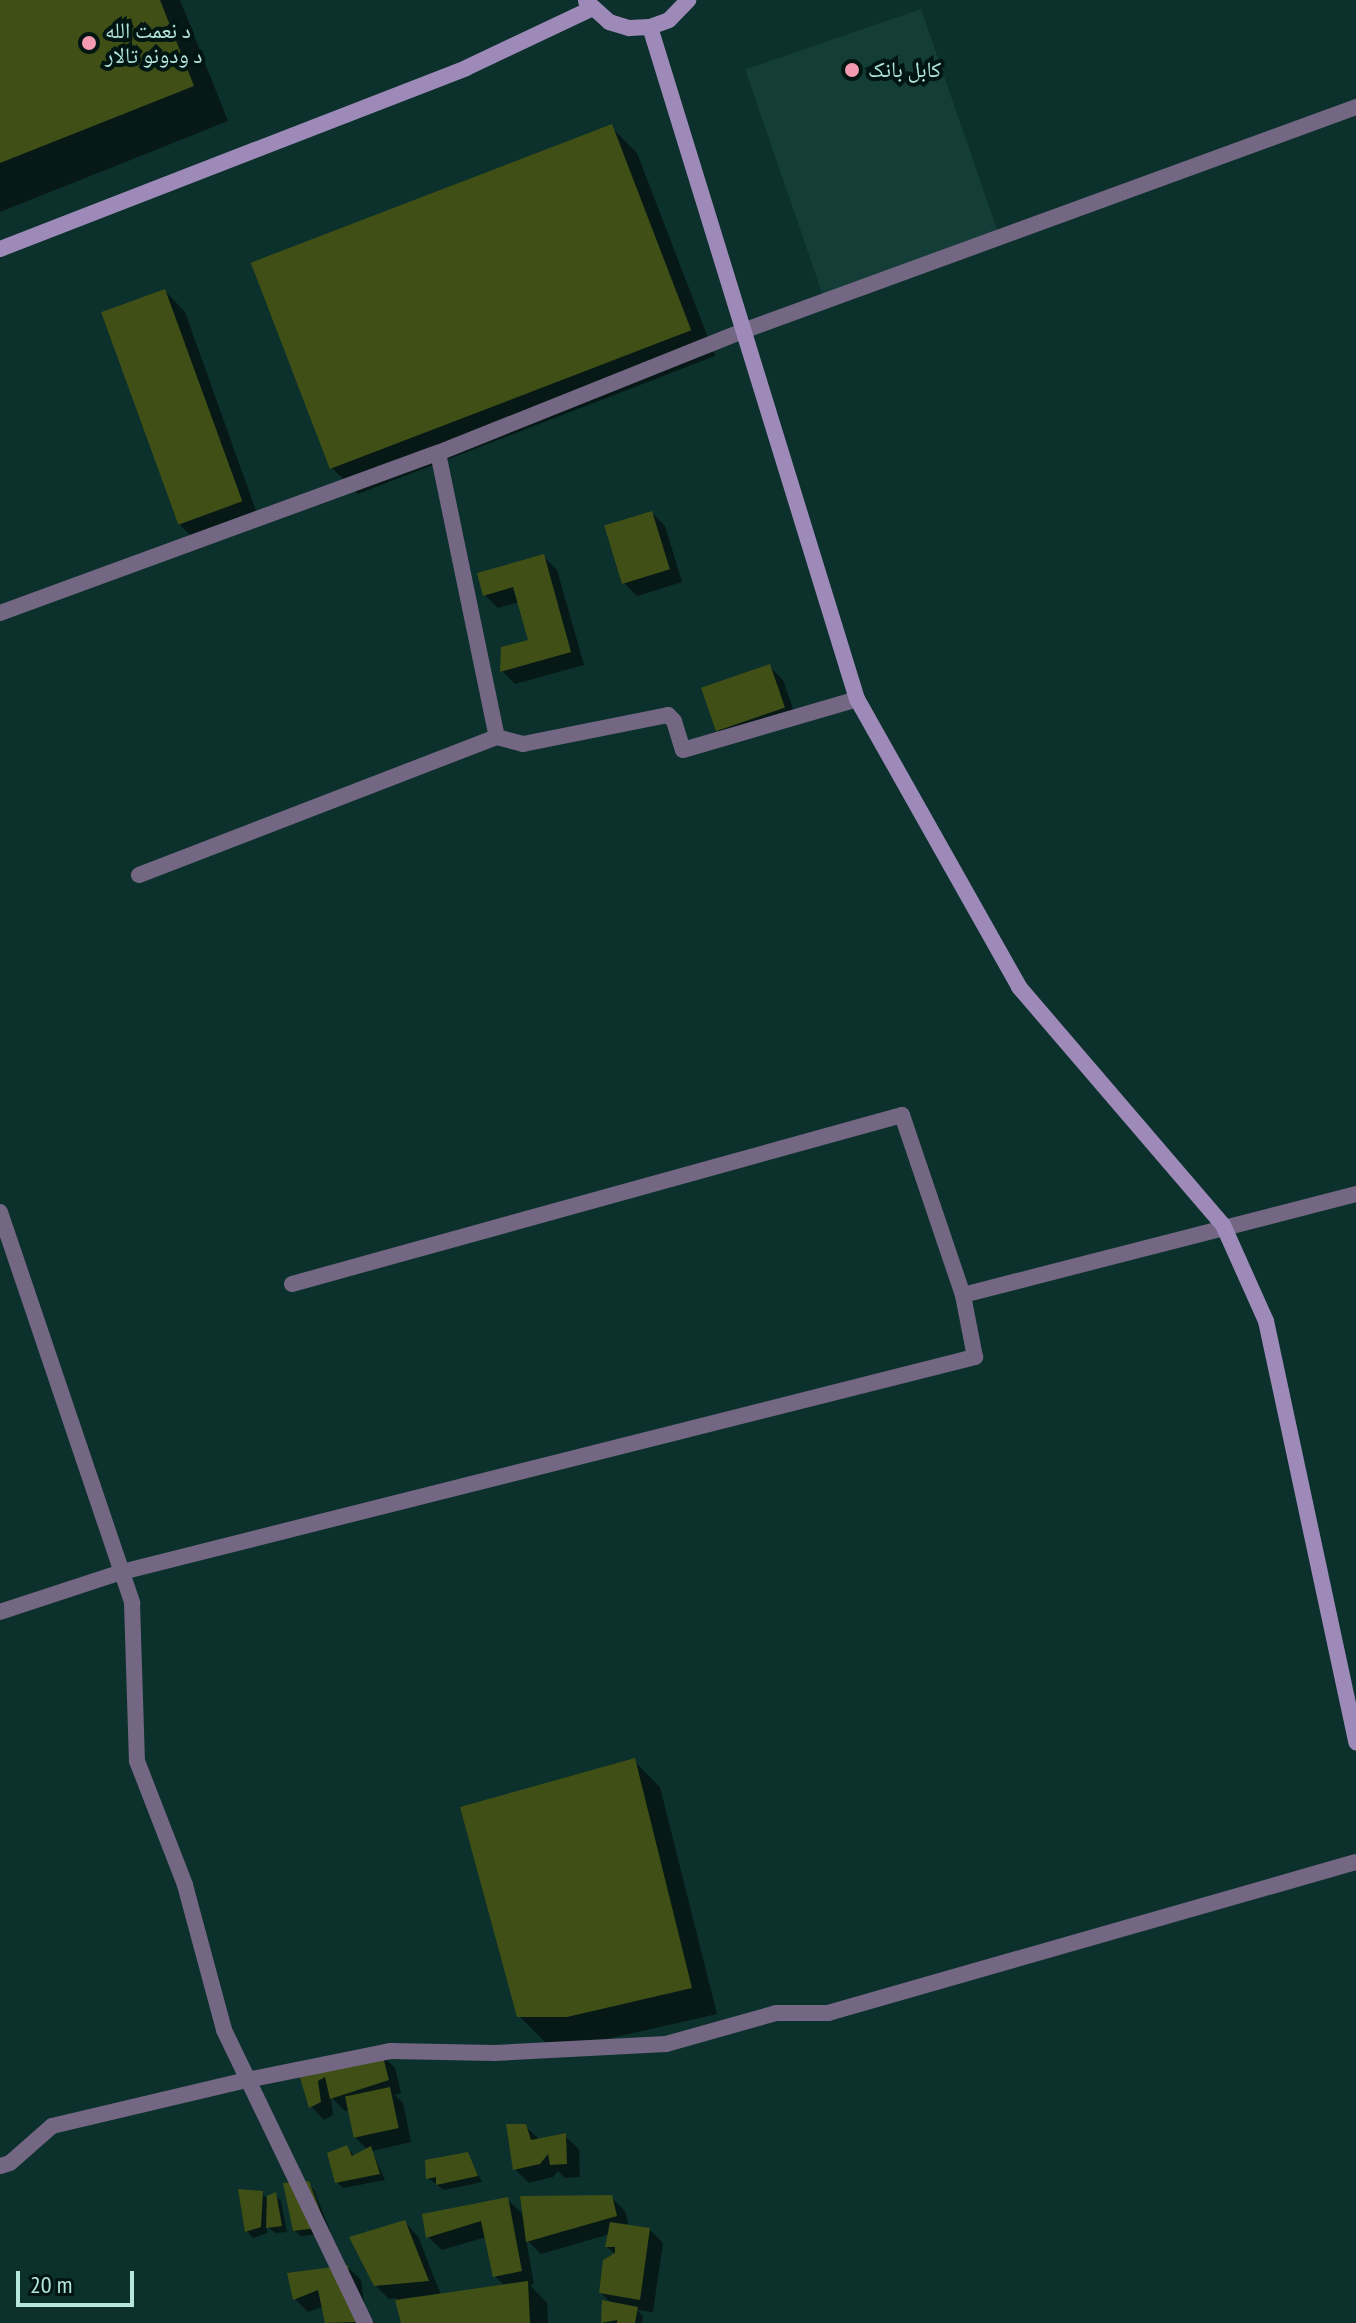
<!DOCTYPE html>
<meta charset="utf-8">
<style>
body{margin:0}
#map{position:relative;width:1356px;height:2323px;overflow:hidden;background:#0c302b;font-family:"PT Sans Narrow","Noto Naskh Arabic",sans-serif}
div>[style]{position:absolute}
.built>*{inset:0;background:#153d38;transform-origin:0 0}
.shadow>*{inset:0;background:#0007}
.building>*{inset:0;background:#3f4f16;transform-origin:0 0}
.lane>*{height:16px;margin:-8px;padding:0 8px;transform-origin:8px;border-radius:8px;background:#736784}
.secondary>*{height:16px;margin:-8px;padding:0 8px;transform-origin:8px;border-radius:8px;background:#9d8ab8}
.dots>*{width:22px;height:22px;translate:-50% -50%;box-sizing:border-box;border:4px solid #011613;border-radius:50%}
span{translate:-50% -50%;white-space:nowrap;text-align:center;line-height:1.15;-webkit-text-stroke:8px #011613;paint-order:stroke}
.poi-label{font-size:22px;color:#b6e7df}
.left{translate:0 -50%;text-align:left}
.scale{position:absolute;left:16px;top:2271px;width:118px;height:36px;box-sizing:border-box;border:4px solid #b6e7df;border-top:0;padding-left:10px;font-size:24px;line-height:28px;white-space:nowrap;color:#b6e7df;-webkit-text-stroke:6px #011613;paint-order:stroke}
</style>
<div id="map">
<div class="built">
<div style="left:921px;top:9px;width:241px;height:186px;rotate:71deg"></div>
</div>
<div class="shadow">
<div style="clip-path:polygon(0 0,180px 0,228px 121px,0 212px)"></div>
<div style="clip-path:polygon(611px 127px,637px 153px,715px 356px,358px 494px,332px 468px)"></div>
<div style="clip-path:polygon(165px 291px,185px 312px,260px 522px,199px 544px,179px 524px)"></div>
<div style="clip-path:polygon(652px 513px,665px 526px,682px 582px,637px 596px,624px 583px)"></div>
<div style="clip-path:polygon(543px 556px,557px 570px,584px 665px,515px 684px,502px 671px,530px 641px,519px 602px,498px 608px,485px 595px)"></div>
<div style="clip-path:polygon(769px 666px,783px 680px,797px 720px,731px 744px,718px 730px)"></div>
<div style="clip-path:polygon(634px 1761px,660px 1787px,717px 2014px,594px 2042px,545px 2042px,519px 2016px)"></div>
<div style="clip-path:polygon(382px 2055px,395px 2068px,401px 2093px,395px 2095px,403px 2103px,411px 2142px,372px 2151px,385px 2180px,343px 2188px,337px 2182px,347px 2147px,355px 2157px,368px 2150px,356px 2138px,350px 2109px,345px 2111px,331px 2097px,333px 2115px,324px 2120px,311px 2106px,302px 2076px)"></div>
<div style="clip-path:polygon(525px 2126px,540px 2140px,565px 2136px,579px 2149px,580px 2177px,565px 2178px,558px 2171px,553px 2177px,529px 2183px,515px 2169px)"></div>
<div style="clip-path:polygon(467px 2154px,482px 2182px,444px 2190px,428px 2178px)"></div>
<div style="clip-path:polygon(308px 2183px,314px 2190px,331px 2233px,301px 2236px,294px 2230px)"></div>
<div style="clip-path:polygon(241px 2191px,262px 2193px,267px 2199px,275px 2195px,281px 2201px,287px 2232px,275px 2233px,267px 2226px,267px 2233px,253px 2238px,247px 2231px)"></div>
<div style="clip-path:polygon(611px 2197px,625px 2211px,629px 2227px,649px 2229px,663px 2243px,653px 2312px,637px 2310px,643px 2316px,642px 2323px,603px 2323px,604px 2302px,612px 2304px,601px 2293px,616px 2255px,607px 2247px,610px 2234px,541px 2254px,526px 2239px,534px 2284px,530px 2285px,547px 2303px,548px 2323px,403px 2323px,396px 2298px,389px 2299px,375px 2285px,405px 2223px,418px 2236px,441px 2295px,505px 2286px,495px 2276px,486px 2237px,442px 2250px,428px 2237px,507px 2199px,525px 2216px)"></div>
<div style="clip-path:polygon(348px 2267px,361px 2280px,367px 2323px,327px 2323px,324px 2306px,308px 2312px,295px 2299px)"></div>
</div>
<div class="building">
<div style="clip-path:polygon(0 0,160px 0,194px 86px,0 163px)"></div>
<div style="left:612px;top:124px;width:221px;height:387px;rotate:69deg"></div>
<div style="left:165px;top:289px;width:226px;height:68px;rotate:70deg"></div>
<div style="left:652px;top:511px;width:61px;height:50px;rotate:73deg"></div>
<div style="clip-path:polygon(544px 554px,571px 652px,500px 672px,501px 647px,528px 640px,513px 587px,483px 596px,477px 573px)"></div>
<div style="left:770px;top:664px;width:46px;height:73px;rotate:71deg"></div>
<div style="clip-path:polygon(635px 1758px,692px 1988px,567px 2017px,517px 2017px,460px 1807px)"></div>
<div style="clip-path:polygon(382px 2053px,389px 2080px,330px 2099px,325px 2077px,318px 2081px,321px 2102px,309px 2108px,299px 2074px)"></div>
<div style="left:390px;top:2087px;width:42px;height:46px;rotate:78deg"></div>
<div style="clip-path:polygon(506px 2124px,526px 2124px,531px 2140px,566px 2133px,567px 2164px,550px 2165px,548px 2154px,540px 2164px,513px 2170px)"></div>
<div style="clip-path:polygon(347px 2145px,352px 2156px,371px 2146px,380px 2174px,335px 2183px,327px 2153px)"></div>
<div style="clip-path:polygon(468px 2152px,478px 2176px,436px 2185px,436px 2177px,426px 2179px,425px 2160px)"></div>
<div style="clip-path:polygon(309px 2181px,326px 2227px,293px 2231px,283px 2183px)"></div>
<div style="clip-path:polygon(238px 2189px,263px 2191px,261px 2227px,245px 2232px)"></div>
<div style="clip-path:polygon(276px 2192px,282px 2226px,266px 2228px,267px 2196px)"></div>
<div style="clip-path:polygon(612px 2195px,617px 2216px,526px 2242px,520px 2196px)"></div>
<div style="clip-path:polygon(508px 2197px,522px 2271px,493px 2277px,481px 2221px,426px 2238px,422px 2214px)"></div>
<div style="clip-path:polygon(405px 2220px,429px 2281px,374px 2286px,349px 2237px)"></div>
<div style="clip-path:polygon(610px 2222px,650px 2228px,640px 2300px,599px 2293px,603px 2260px,615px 2253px,615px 2247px,605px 2247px)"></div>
<div style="clip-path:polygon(348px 2265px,356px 2322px,325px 2323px,318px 2290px,293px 2300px,287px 2273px)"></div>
<div style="clip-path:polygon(528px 2281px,530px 2323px,401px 2323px,395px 2300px)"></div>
<div style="clip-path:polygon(602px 2300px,638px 2307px,635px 2323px,617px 2323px,617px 2320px,601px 2323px)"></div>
</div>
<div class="lane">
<div style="left:438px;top:453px;width:290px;rotate:78.3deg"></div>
<div style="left:0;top:613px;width:466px;rotate:-20.1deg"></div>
<div style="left:438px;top:453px;width:328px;rotate:-21.8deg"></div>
<div style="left:743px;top:331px;width:653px;rotate:-20.07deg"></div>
<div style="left:139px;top:875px;width:384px;rotate:-21.1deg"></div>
<div style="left:497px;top:737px;width:27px;rotate:15deg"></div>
<div style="left:523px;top:744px;width:148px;rotate:-11.3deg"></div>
<div style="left:668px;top:715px;width:8px;rotate:45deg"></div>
<div style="left:674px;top:721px;width:30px;rotate:73deg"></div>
<div style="left:683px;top:750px;width:181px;rotate:-16.3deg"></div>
<div style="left:0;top:1212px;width:413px;rotate:71.3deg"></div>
<div style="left:132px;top:1603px;width:158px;rotate:88.2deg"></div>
<div style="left:137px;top:1761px;width:133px;rotate:68.8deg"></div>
<div style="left:185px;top:1885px;width:150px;rotate:74.9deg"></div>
<div style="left:224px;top:2030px;width:325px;rotate:64.3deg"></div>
<div style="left:292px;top:1284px;width:633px;rotate:-15.49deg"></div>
<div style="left:902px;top:1115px;width:190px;rotate:71.3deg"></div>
<div style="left:0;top:1612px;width:128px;rotate:-18.2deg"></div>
<div style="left:122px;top:1572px;width:880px;rotate:-14.15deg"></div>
<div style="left:975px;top:1357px;width:63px;rotate:-101deg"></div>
<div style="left:963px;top:1295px;width:406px;rotate:-14.4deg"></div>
<div style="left:0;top:2166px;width:10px;rotate:-17deg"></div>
<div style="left:10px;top:2163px;width:56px;rotate:-41.4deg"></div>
<div style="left:52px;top:2126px;width:200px;rotate:-13.3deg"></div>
<div style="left:247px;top:2080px;width:147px;rotate:-11.4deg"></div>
<div style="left:391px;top:2051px;width:104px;rotate:1.1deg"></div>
<div style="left:495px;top:2053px;width:171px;rotate:-3deg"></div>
<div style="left:666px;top:2044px;width:114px;rotate:-15.7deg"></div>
<div style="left:776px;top:2013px;width:52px"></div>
<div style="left:828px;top:2013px;width:549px;rotate:-15.96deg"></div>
</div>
<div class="secondary">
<div style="left:586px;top:1px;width:31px;rotate:42deg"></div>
<div style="left:609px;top:22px;width:21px;rotate:17deg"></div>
<div style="left:629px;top:28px;width:21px;rotate:-3deg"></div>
<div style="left:650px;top:27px;width:20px;rotate:-20deg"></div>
<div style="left:669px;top:20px;width:28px;rotate:-46deg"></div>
<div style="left:650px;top:27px;width:703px;rotate:72.88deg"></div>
<div style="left:857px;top:699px;width:330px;rotate:60.6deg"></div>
<div style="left:1019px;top:987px;width:313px;rotate:49.4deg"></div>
<div style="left:1223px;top:1225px;width:105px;rotate:65.9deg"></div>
<div style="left:1266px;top:1321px;width:431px;rotate:77.9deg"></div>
<div style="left:0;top:249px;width:500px;rotate:-21.2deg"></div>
<div style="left:466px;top:68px;width:138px;rotate:-25.3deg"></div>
</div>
<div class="dots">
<div style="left:89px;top:43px;background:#f29aaf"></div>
<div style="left:852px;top:70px;background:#f29aaf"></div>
</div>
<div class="poi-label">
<span class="left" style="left:105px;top:43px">د نعمت الله<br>د ودونو تالار</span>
<span class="left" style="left:868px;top:70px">کابل بانک</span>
</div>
<div class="scale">20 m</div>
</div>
